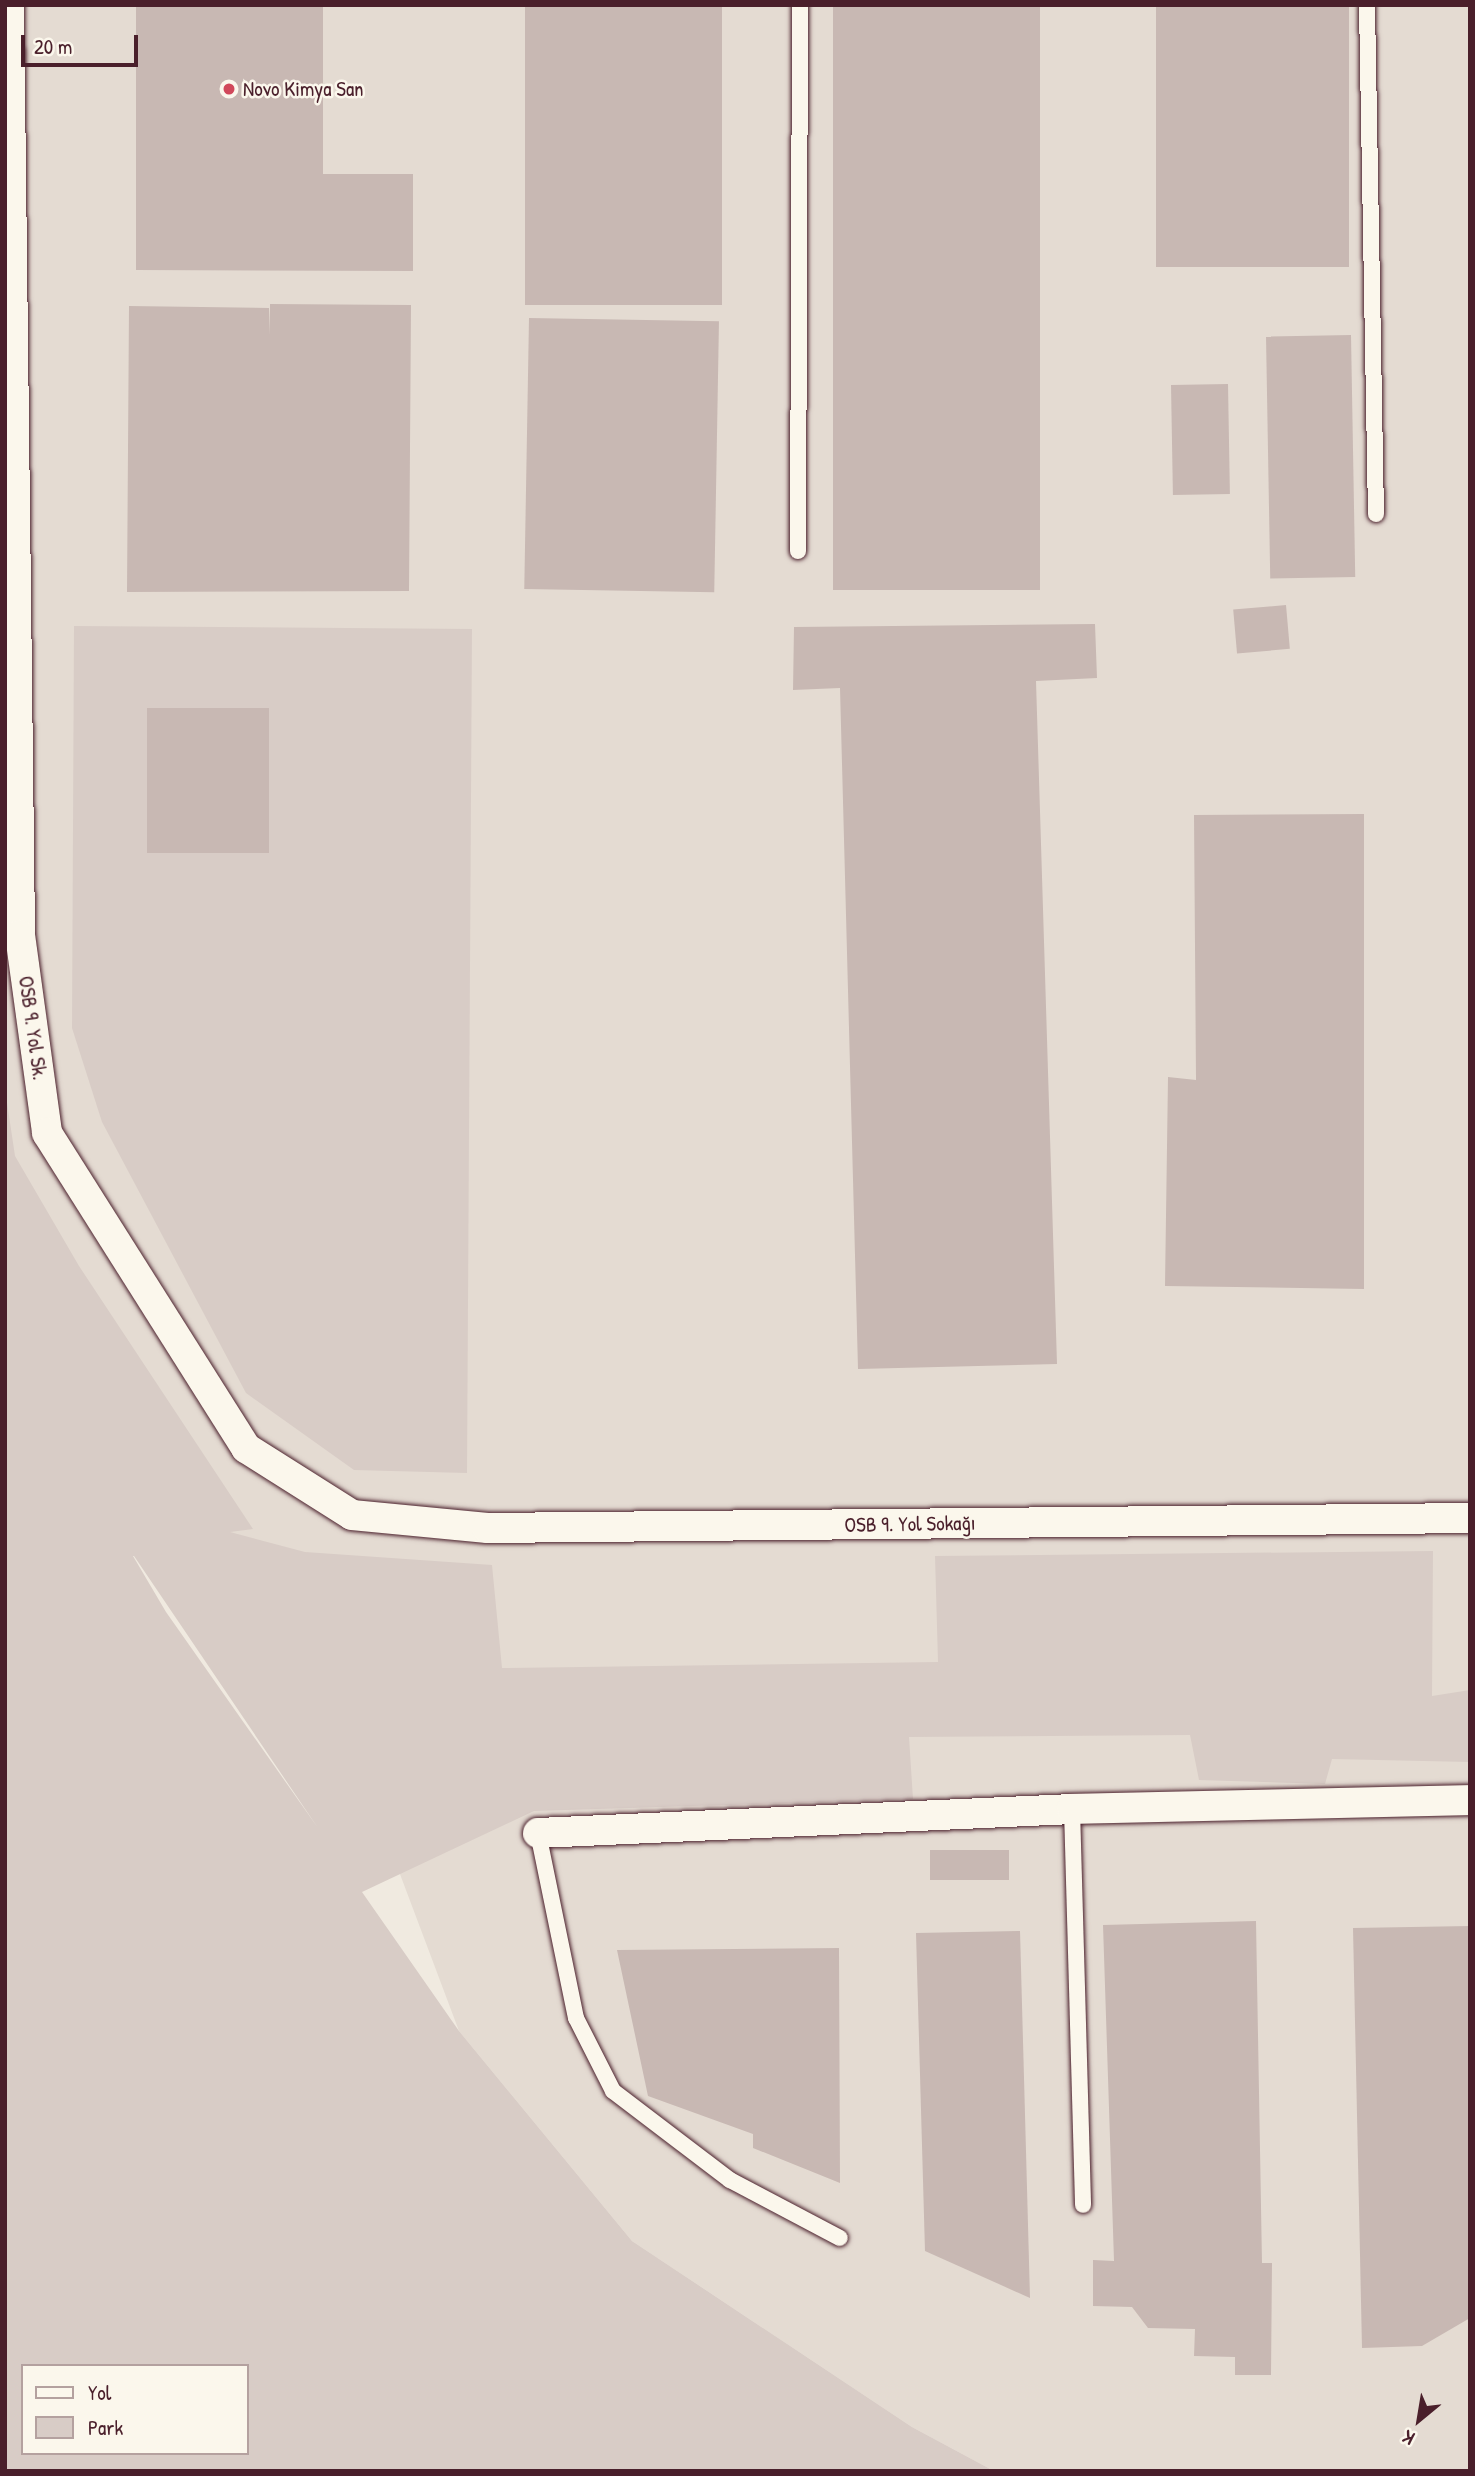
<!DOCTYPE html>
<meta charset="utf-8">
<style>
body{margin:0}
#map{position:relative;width:1475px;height:2476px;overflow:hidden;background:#f0eae0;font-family:"Patrick Hand",sans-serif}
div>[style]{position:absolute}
.built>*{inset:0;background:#e4dbd2}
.green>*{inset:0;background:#d8ccc6}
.building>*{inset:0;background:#c8b8b3;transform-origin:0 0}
.roads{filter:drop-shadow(0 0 2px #4a1f2b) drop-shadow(0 0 2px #4a1f2b)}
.service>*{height:16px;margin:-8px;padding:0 8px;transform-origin:8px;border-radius:8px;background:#fbf7ec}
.minor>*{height:30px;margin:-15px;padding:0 15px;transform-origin:15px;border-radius:15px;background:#fbf7ec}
.dots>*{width:19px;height:19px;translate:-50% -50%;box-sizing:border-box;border:4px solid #fbf7ec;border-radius:50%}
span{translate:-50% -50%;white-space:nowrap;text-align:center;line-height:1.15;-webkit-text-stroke:5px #fbf7ec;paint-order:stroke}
.poi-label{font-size:21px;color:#4a1f2b}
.left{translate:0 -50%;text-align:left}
.street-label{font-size:21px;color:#4a1f2b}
.frame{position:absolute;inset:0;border:7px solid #4a1f2b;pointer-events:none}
.legend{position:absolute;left:21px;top:2364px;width:228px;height:91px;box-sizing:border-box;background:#fbf7ec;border:2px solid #b4a19f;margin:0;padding:9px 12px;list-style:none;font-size:21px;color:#4a1f2b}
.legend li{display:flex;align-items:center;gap:14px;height:35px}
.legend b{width:35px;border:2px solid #b4a19f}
.north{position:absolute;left:1384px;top:2385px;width:70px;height:70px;-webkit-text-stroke:5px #fbf7ec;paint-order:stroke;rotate:210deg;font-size:19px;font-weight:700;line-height:28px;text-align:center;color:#4a1f2b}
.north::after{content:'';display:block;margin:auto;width:24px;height:32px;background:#4a1f2b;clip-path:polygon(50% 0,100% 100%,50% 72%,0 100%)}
.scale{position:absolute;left:21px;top:35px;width:117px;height:32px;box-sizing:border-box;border:4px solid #4a1f2b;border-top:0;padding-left:9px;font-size:21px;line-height:24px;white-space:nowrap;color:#4a1f2b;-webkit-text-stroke:5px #fbf7ec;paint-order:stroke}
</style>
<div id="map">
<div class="built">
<div style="clip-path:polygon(5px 5px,1470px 5px,1470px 2471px,994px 2471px,912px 2427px,632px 2241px,459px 2031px,327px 1680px,5px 1258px)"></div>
</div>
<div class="green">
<div style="clip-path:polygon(74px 626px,472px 629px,467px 1473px,354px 1470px,246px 1393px,102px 1122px,72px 1028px)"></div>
<div style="clip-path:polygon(evenodd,5px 1089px,15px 1156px,79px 1266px,253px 1529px,230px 1532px,305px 1552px,492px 1565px,502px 1668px,938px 1662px,935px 1556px,1433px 1551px,1432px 1696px,1470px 1690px,1470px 1762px,1332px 1759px,1325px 1784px,1199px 1780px,1190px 1735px,909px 1737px,913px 1799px,534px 1811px,362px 1892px,459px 2031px,632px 2241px,912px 2427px,994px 2471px,5px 2471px,5px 1089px,133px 1556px,134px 1556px,318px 1828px,166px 1612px,133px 1556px,5px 1089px,23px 2366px,247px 2366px,247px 2453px,23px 2453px,23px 2366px)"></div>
</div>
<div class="building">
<div style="clip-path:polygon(136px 5px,323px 5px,323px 174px,413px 174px,413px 271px,136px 270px)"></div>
<div style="left:525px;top:5px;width:197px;height:300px"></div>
<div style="left:833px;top:5px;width:207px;height:585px"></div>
<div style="left:1156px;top:5px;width:193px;height:262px"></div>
<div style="clip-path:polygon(270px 304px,411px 305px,409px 591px,127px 592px,129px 306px,269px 308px,270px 335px)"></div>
<div style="left:529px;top:318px;width:190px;height:271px;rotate:1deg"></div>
<div style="left:1351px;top:335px;width:242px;height:85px;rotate:89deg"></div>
<div style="left:1228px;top:384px;width:110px;height:57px;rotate:89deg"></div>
<div style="left:1286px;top:605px;width:44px;height:53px;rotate:85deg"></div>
<div style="clip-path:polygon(1095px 624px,1097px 678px,1036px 681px,1057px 1364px,858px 1369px,840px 688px,793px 690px,794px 627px)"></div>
<div style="left:147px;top:708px;width:122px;height:145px"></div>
<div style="clip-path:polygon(1364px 814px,1364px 1289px,1165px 1286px,1168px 1077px,1196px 1080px,1194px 815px)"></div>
<div style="left:930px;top:1850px;width:79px;height:30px"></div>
<div style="clip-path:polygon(1256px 1921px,1262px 2263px,1272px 2263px,1271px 2375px,1235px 2375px,1235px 2357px,1194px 2356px,1195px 2329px,1148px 2328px,1132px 2307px,1093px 2306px,1093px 2260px,1114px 2261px,1103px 1925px)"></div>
<div style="clip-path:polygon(1470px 1926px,1470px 2318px,1422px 2346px,1362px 2348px,1353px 1928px)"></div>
<div style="clip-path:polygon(1020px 1931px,1030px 2298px,925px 2251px,916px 1933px)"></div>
<div style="clip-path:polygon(839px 1948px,840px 2183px,753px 2148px,753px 2134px,648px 2096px,617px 1950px)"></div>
</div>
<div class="roads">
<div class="service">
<div style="left:1367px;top:5px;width:509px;rotate:88.99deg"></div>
<div style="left:798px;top:551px;width:546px;rotate:-89.79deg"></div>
<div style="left:1072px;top:1809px;width:396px;rotate:88.4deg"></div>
<div style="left:538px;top:1833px;width:189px;rotate:78.4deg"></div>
<div style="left:576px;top:2018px;width:82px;rotate:63.1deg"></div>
<div style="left:613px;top:2091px;width:147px;rotate:37.3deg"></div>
<div style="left:730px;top:2180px;width:124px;rotate:27.8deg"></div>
</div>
<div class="minor">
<div style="left:9px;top:5px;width:930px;rotate:89.32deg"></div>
<div style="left:20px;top:935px;width:200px;rotate:82.2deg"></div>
<div style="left:47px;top:1133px;width:373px;rotate:57.7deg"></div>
<div style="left:246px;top:1448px;width:125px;rotate:32.3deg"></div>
<div style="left:352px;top:1515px;width:136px;rotate:5.5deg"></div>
<div style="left:487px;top:1528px;width:983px;rotate:-0.58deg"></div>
<div style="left:538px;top:1833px;width:535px;rotate:-2.57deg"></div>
<div style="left:1072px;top:1809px;width:398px;rotate:-1.3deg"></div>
</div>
</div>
<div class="dots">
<div style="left:229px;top:89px;background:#d1495b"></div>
</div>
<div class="poi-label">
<span class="left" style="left:243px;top:89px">Novo Kimya San</span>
</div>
<div class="street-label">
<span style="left:33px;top:1028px;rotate:82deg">OSB 9. Yol Sk.</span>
<span style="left:910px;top:1524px;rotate:-1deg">OSB 9. Yol Sokağı</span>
</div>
<div class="frame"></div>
<ul class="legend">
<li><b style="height:9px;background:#fbf7ec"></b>Yol</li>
<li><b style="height:19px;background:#d8ccc6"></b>Park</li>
</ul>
<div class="north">K</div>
<div class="scale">20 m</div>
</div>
